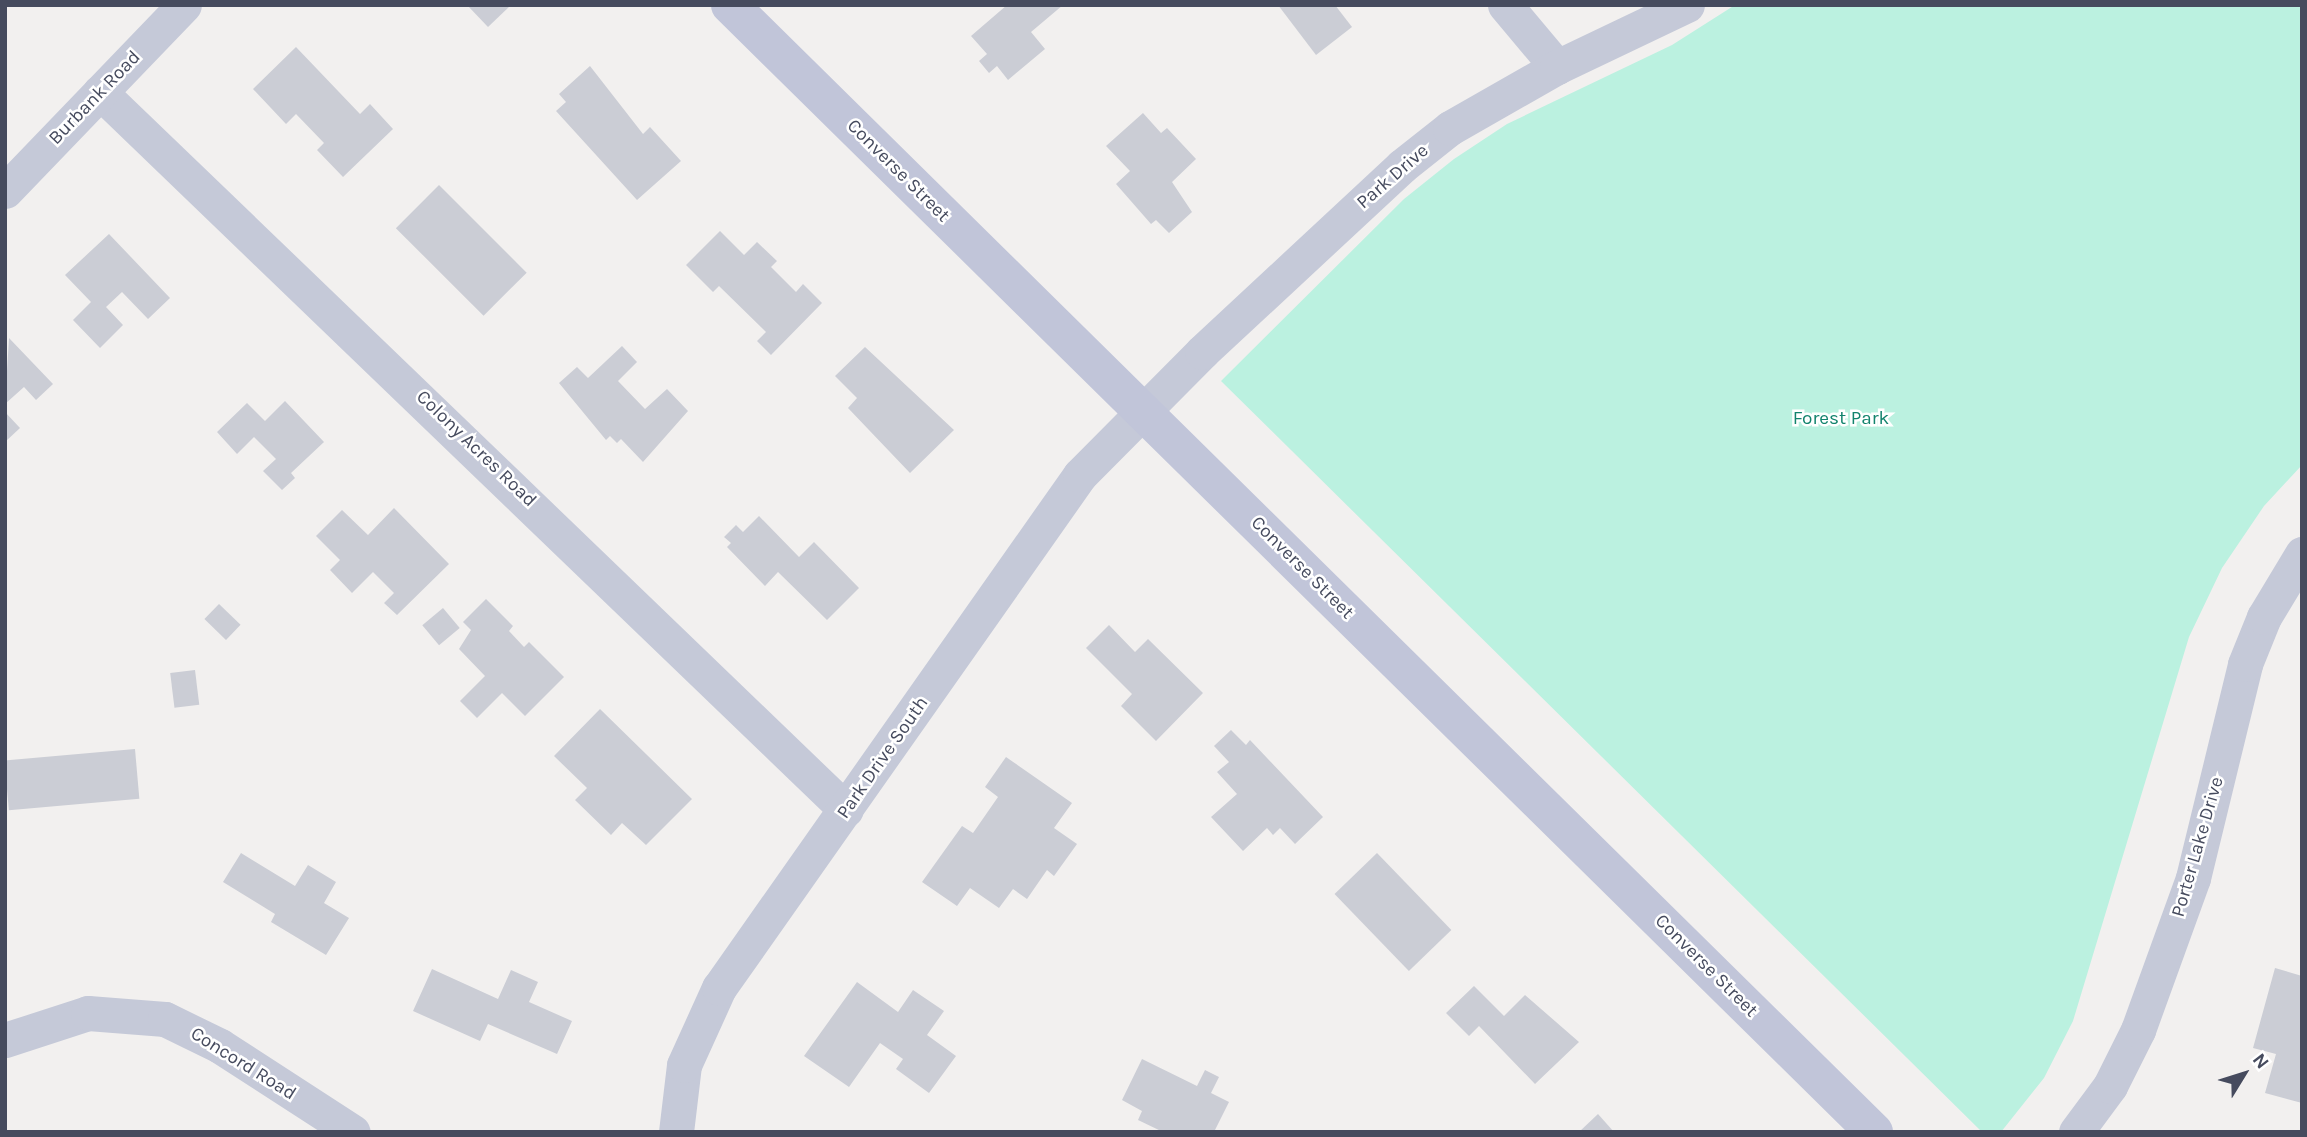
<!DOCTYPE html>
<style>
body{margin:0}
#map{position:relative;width:2307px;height:1137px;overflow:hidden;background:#f2f0ef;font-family:Karla,sans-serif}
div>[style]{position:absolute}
.green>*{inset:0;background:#bbf1e0}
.building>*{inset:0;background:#cbcdd5;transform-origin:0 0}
.minor>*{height:35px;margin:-17.5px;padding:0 17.5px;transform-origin:17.5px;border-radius:17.5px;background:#c5c9d8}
.secondary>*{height:38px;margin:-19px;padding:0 19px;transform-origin:19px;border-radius:19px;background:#c1c5d9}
span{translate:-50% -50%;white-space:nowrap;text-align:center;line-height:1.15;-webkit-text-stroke:5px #fff;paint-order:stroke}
.street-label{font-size:19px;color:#464b5e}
.park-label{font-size:19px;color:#12836d}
.frame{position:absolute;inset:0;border:7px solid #464b5e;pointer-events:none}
.north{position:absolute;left:2209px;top:1039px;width:70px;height:70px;-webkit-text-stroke:5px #fff;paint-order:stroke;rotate:52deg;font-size:19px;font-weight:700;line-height:28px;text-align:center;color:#464b5e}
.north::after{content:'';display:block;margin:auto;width:24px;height:32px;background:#464b5e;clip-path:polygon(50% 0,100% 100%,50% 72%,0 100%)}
</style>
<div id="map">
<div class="green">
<div style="clip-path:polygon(1735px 5px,2302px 5px,2302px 465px,2264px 506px,2222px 568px,2189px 637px,2073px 1021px,2044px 1078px,2001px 1132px,1982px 1132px,1221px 381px,1404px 199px,1454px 159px,1507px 124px,1672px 45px)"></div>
</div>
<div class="building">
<div style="clip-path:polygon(467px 5px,511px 5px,488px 27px)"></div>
<div style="clip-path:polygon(1007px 5px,1063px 5px,1031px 32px,1045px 49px,1008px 80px,997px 66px,989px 73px,979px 61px,987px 54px,971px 36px)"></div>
<div style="clip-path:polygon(1278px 5px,1335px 5px,1352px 27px,1316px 55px)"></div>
<div style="clip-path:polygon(296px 47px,360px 114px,370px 104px,393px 129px,343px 177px,317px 150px,324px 143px,296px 114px,286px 124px,253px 89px)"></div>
<div style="clip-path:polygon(590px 66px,643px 134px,650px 127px,681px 161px,637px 200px,556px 111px,566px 102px,559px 94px)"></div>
<div style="clip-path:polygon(1143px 113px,1161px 133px,1167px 128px,1196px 159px,1172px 182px,1192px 212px,1169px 233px,1156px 220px,1151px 224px,1116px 184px,1130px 171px,1106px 146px)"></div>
<div style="left:439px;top:185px;width:124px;height:61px;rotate:45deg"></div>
<div style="clip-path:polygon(720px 231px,744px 255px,757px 242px,777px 261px,771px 267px,796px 292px,803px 284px,822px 303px,771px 355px,757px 341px,766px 332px,719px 286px,713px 292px,686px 265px)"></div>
<div style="clip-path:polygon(109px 234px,170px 298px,148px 319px,122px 292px,106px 307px,123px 325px,100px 348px,73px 320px,91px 302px,65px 275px)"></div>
<div style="clip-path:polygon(9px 338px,53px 384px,36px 400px,24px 387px,5px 404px)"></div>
<div style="clip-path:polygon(622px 346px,637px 362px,618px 381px,645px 409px,667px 389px,688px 411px,643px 462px,621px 439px,617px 443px,610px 436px,606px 440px,559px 383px,577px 367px,588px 378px)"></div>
<div style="clip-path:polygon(865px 347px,954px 430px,910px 473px,848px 408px,857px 398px,835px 376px)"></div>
<div style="clip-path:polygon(285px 401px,324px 442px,291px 473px,295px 478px,282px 490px,263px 471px,276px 459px,254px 437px,237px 454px,217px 432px,247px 403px,265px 421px)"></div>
<div style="clip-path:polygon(5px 412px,20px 428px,5px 442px)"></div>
<div style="clip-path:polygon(394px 508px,449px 564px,397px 615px,384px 603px,394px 593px,373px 572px,352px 593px,330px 570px,340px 560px,316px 536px,342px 510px,368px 535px)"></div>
<div style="clip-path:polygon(759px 516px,799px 557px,814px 542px,859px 588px,827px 620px,778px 572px,765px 586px,727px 547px,731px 543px,724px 537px,736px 525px,743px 532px)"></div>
<div style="clip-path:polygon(486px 599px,513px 626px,509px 631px,524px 647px,529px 642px,564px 677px,525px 716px,502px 693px,477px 718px,460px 701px,485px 676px,459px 649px,471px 630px,463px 622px)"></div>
<div style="left:219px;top:604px;width:30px;height:21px;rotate:44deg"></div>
<div style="left:443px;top:608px;width:26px;height:27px;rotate:50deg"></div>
<div style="clip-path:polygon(1109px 625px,1135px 652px,1148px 639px,1203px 693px,1156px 741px,1121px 706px,1132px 694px,1086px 648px)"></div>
<div style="left:195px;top:670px;width:35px;height:25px;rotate:83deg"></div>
<div style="clip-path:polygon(600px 709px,692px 799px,646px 845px,622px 823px,611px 835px,575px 800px,587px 788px,554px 756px)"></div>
<div style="clip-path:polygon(1231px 730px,1246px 745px,1250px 740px,1323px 817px,1295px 844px,1280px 828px,1273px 835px,1267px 828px,1243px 851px,1211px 817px,1237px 794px,1217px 772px,1229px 762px,1214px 746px)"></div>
<div style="left:135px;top:749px;width:50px;height:131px;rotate:85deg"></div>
<div style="clip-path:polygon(1006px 757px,1072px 803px,1054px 828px,1077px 844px,1054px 876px,1047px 870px,1027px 899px,1013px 889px,999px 908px,970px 888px,957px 906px,922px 882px,962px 826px,973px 833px,998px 797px,985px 787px)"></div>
<div style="clip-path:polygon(241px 853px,295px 886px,308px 865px,336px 882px,324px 903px,349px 918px,326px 955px,271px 922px,275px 914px,223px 882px)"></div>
<div style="left:1377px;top:853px;width:107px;height:59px;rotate:46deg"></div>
<div style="clip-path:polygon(2275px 968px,2302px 976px,2302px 1103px,2265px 1093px,2276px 1054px,2253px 1048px)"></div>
<div style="clip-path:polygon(432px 969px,498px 999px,511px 970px,538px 982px,529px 1002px,572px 1021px,557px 1054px,488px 1024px,480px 1041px,413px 1011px)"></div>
<div style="clip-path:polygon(857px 982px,898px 1012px,913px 990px,944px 1011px,927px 1035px,956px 1056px,929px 1093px,896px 1069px,903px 1059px,880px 1043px,849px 1087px,804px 1056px)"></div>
<div style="clip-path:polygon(1474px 986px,1504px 1016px,1525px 995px,1579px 1042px,1535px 1084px,1479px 1026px,1469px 1036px,1446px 1013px)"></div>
<div style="clip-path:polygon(1142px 1059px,1197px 1086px,1205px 1070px,1219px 1077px,1211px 1093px,1229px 1102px,1214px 1132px,1163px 1132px,1138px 1120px,1142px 1111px,1122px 1100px)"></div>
<div style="clip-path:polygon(1598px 1114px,1614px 1132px,1579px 1132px)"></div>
</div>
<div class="minor">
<div style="left:1505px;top:5px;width:81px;rotate:50deg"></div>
<div style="left:100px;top:92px;width:1035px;rotate:43.9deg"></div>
<div style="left:5px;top:191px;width:258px;rotate:-46.1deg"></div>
<div style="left:5px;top:1040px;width:87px;rotate:-18deg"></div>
<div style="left:88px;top:1013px;width:77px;rotate:4.5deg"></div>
<div style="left:165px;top:1019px;width:61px;rotate:26.1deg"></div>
<div style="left:220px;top:1046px;width:158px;rotate:32.9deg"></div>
<div style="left:676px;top:1132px;width:67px;rotate:-83.2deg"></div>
<div style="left:684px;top:1065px;width:85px;rotate:-65.6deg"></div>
<div style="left:719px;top:988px;width:627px;rotate:-54.87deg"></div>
<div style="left:1080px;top:475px;width:173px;rotate:-45.2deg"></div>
<div style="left:1202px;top:352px;width:273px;rotate:-42.9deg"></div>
<div style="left:1402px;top:166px;width:61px;rotate:-38.4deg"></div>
<div style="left:1450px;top:128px;width:123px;rotate:-29.7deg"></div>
<div style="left:1557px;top:67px;width:144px;rotate:-25.5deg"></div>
<div style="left:2076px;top:1132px;width:57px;rotate:-53.5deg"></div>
<div style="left:2110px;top:1086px;width:63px;rotate:-63.4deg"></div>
<div style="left:2138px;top:1030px;width:162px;rotate:-70.1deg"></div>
<div style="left:2193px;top:878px;width:220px;rotate:-76.3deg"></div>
<div style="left:2245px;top:664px;width:51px;rotate:-68deg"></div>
<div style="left:2264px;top:617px;width:74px;rotate:-58.9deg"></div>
</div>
<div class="secondary">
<div style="left:730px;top:5px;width:1606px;rotate:44.57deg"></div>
</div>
<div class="street-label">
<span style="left:95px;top:98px;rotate:-46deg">Burbank Road</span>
<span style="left:898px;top:171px;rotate:45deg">Converse Street</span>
<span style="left:1393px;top:177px;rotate:-41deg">Park Drive</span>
<span style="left:476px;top:449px;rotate:44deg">Colony Acres Road</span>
<span style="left:1302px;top:568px;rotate:45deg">Converse Street</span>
<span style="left:883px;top:758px;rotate:-55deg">Park Drive South</span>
<span style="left:2198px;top:847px;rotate:-74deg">Porter Lake Drive</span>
<span style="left:1706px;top:966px;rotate:45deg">Converse Street</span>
<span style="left:243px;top:1064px;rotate:32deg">Concord Road</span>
</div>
<div class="park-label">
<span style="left:1841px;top:419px">Forest Park</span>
</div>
<div class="frame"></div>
<div class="north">N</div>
</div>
